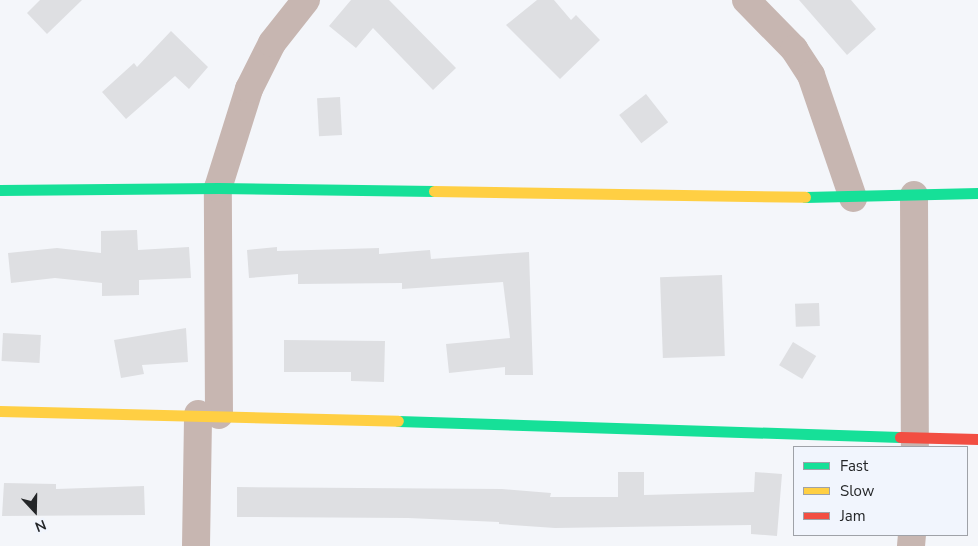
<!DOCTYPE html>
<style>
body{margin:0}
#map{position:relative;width:978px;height:546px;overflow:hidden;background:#f4f6fa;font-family:"Nunito Sans",sans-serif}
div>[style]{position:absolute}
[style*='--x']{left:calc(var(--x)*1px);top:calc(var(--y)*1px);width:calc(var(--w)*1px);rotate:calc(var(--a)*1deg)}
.building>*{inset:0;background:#dedfe2;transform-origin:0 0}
.street>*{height:28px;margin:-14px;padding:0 14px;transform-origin:14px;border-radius:14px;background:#c7b6b1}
.fast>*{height:11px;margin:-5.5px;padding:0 5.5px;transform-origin:5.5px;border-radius:5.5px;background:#16e098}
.slow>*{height:11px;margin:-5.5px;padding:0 5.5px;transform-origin:5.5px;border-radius:5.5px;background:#ffcf43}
.jam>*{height:11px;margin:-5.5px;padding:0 5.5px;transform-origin:5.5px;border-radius:5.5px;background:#f24e42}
span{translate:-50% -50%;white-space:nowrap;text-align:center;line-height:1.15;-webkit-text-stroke:5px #f1f5fd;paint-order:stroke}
.legend{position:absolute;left:793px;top:446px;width:175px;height:90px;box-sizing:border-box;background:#f1f5fd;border:1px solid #9fa2a8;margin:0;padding:6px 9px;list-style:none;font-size:15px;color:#242628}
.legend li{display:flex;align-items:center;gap:10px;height:25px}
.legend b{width:25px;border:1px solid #9fa2a8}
.north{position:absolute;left:10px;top:486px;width:50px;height:50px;-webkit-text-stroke:4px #f1f5fd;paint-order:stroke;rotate:159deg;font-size:14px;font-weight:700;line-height:20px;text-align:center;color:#242628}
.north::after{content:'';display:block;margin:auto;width:18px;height:22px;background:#242628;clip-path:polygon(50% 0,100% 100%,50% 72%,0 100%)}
</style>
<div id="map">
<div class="building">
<i style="clip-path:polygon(40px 0,82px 0,47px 34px,27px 13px)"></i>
<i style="clip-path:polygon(351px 0,389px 0,456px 68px,433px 90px,373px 28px,356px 48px,329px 26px)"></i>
<i style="clip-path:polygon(537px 0,554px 0,571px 20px,576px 15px,600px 40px,560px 79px,506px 25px)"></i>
<i style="clip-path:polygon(799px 0,851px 0,876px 29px,847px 55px)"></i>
<i style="clip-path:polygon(171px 31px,208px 67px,189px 89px,175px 76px,126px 119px,102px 92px,134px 63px,137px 67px)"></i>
<i style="left:646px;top:94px;width:36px;height:34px;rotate:52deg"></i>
<i style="left:340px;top:97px;width:38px;height:23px;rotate:87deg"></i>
<i style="clip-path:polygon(137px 230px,138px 250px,189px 247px,191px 278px,139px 280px,139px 295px,102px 296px,102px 283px,55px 278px,11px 283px,8px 253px,57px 248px,101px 253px,101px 231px)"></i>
<i style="clip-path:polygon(277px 247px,277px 251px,379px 248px,379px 254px,430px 250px,431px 259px,529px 252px,533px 375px,505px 375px,505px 367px,449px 373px,446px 344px,510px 338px,503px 282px,402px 289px,402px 283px,298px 284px,298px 274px,249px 278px,247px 250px)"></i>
<i style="left:722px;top:275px;width:81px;height:62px;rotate:88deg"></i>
<i style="left:819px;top:303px;width:23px;height:24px;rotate:88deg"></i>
<i style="clip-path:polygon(186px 328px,188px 362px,142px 365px,144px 374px,121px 378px,114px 340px)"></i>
<i style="left:3px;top:333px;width:38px;height:28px;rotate:3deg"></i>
<i style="clip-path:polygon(284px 340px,385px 341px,384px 382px,351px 381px,351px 372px,284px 372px)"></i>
<i style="left:793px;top:342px;width:27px;height:27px;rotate:31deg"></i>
<i style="clip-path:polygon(618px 472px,644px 472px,644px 495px,754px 492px,755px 472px,782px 474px,777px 536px,751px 534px,751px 525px,555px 528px,499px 524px,499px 522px,408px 518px,237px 517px,237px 487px,502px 489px,551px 493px,550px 497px,618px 497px)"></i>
<i style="clip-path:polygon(4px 483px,56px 484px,56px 489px,144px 486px,145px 515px,2px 516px)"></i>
</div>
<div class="street">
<i style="--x:746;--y:0;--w:69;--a:45.6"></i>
<i style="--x:794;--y:49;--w:31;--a:57"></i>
<i style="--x:811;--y:75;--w:130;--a:71.1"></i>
<i style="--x:914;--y:195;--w:252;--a:89.8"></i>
<i style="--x:219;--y:415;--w:227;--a:-90.3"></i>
<i style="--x:218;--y:188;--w:104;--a:-72.6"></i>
<i style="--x:249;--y:89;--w:51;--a:-63.4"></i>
<i style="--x:272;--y:43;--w:55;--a:-51.7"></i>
<i style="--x:196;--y:546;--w:132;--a:-89.1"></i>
<i style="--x:911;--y:546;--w:11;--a:-85"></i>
</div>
<div class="fast">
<i style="--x:0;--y:190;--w:218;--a:-0.5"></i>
<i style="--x:218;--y:188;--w:216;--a:0.8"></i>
<i style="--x:805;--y:197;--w:173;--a:-1.3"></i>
<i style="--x:398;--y:421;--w:502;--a:1.83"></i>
</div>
<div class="slow">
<i style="--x:434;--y:191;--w:371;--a:0.9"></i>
<i style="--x:0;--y:411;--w:398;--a:1.4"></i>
</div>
<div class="jam">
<i style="--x:900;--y:437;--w:78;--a:1.5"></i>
</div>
<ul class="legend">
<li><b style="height:6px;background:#16e098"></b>Fast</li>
<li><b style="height:6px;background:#ffcf43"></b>Slow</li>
<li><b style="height:6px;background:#f24e42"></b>Jam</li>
</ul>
<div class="north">N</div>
</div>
